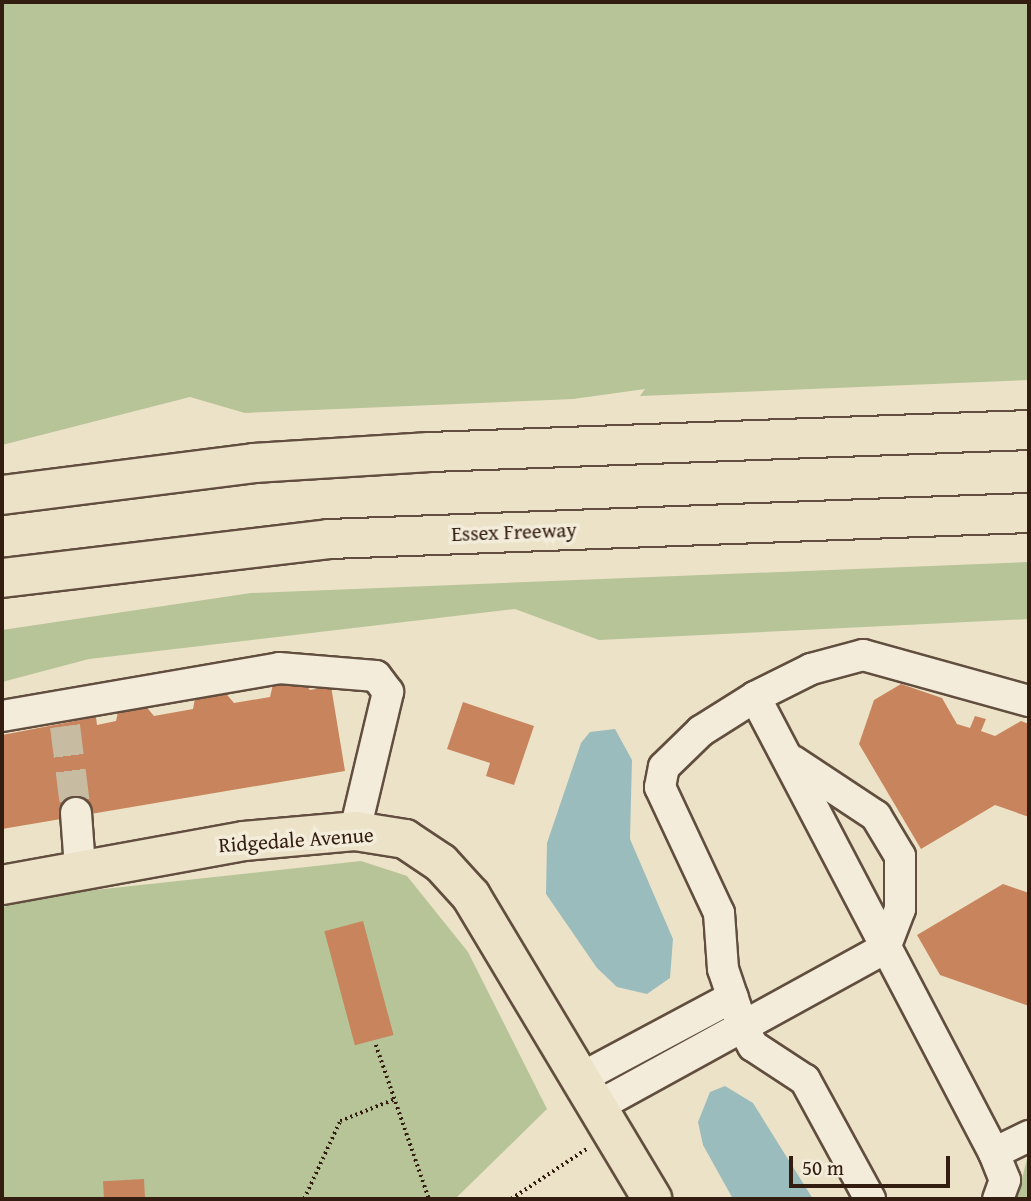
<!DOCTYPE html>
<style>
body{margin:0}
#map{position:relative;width:1031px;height:1201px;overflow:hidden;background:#ece2c7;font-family:"Gentium Book Plus",serif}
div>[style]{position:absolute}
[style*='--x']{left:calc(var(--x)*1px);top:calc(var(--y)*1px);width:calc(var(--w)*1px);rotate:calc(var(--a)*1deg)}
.green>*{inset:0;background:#b6c497}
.water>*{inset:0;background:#9bbcbd}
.building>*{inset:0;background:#c8855d;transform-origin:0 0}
.minor-tunnel>*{height:30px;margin-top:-15px;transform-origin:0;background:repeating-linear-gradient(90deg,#c7bba2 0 30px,transparent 0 45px)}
.path>*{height:3.5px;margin-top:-1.75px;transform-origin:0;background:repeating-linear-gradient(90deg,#331d10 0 2px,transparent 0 5.5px)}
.roads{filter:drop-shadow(2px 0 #614e3e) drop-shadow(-2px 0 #614e3e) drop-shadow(0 2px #614e3e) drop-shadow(0 -2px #614e3e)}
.minor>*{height:30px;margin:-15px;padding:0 15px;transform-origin:15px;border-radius:15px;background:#f3ecdb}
.major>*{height:38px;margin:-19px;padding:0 19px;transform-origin:19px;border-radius:19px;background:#ece2c7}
.highway>*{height:38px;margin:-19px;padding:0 19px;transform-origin:19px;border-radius:19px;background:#ece2c7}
span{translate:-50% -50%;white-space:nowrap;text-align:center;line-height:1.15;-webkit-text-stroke:7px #f3ecdb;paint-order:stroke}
.street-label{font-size:21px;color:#331d10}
.frame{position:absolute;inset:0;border:4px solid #331d10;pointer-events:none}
.scale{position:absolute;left:789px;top:1156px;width:161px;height:32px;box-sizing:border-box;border:4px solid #331d10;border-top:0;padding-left:9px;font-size:21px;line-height:24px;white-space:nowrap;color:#331d10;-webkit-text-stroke:5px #f3ecdb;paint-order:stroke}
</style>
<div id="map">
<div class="green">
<i style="clip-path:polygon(2px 2px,1029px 2px,1029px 380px,640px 396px,645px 389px,573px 399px,245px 413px,190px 397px,2px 445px)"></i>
<i style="clip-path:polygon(1029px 562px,1029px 619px,599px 640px,515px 609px,89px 659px,2px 682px,2px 630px,251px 593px)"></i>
<i style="clip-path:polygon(361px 861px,407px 876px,468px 952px,547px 1109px,455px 1199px,2px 1199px,2px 907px,58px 894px)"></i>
<i style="clip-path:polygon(1027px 1159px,1029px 1199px,1017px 1199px)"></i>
</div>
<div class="water">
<i style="clip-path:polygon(615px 729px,632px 760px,630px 839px,673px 939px,670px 978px,647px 994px,617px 987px,597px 968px,546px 894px,547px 843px,581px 743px,590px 732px)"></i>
<i style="clip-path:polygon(725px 1086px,753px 1103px,813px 1199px,733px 1199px,703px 1145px,698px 1122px,710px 1092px)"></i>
</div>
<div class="building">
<i style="clip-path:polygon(299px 677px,310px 690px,331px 686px,345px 771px,2px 829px,2px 735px,96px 717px,97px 725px,116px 721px,119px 707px,144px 704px,154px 716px,193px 709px,196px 693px,223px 690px,234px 703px,270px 697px,274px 680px)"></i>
<i style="clip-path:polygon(901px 684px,942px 698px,957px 724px,970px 728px,975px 716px,986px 719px,981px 731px,995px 736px,1021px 721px,1029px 724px,1029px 817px,995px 805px,921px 849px,859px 744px,874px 700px)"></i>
<i style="clip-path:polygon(463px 702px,534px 726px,514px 785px,486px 776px,490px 763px,447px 749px)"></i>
<i style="clip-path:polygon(1003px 884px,1029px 893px,1029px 1006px,940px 975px,917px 935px)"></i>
<i style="left:363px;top:921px;width:118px;height:40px;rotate:75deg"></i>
<i style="left:144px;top:1179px;width:20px;height:41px;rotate:87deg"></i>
</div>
<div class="minor-tunnel">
<i style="--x:65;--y:726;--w:88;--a:82.8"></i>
</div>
<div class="path">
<i style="--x:376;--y:1045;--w:163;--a:71"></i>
<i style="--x:304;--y:1199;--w:86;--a:-65.2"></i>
<i style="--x:340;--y:1121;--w:59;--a:-21.8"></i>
<i style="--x:511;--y:1199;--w:92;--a:-33.5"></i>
</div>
<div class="roads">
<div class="minor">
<i style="--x:755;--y:697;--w:515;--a:62.34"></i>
<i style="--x:994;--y:1153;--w:29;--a:68"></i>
<i style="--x:1005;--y:1180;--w:20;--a:110"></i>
<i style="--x:2;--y:716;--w:281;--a:-9.8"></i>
<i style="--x:279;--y:668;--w:97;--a:4.7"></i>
<i style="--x:376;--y:676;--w:20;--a:53"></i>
<i style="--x:388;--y:692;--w:143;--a:103.4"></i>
<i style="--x:76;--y:813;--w:55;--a:85.8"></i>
<i style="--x:581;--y:1078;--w:172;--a:-28.1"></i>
<i style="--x:598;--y:1106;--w:328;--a:-28.8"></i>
<i style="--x:885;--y:948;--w:42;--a:-69"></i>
<i style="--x:900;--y:909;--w:53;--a:-90"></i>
<i style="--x:900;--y:856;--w:47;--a:-121"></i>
<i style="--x:876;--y:816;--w:100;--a:-146.5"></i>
<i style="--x:994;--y:1153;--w:39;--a:-26"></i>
<i style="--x:870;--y:1199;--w:136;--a:-118.6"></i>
<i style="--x:805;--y:1080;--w:62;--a:-146.8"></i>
<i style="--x:753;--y:1046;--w:21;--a:-119"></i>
<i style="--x:743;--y:1028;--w:62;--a:-108.7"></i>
<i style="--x:723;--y:969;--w:56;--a:-94.1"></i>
<i style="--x:719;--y:913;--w:139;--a:-115.1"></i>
<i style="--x:660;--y:787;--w:20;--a:-79"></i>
<i style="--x:664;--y:767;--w:52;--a:-44.2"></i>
<i style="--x:701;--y:731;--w:64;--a:-32.2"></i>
<i style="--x:755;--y:697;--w:63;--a:-26.6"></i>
<i style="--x:811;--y:669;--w:54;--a:-15.1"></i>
<i style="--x:863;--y:655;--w:172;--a:15.5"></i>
</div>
<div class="major">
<i style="--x:2;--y:885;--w:246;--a:-10.3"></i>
<i style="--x:244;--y:841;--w:111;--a:-5.1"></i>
<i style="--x:355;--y:831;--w:51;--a:9.1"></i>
<i style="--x:405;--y:839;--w:43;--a:33.7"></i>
<i style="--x:441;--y:863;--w:45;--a:47.7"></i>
<i style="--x:471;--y:896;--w:353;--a:59.1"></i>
</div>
<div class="highway">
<i style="--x:2;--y:495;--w:254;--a:-7.2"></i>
<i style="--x:254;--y:463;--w:176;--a:-3.6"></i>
<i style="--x:430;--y:452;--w:599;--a:-2.1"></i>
<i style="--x:2;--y:578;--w:329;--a:-6.8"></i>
<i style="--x:329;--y:539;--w:700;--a:-2.13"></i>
</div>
</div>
<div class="street-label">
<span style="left:514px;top:532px;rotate:-2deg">Essex Freeway</span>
<span style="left:296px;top:840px;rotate:-4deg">Ridgedale Avenue</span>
</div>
<div class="frame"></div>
<div class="scale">50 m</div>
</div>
